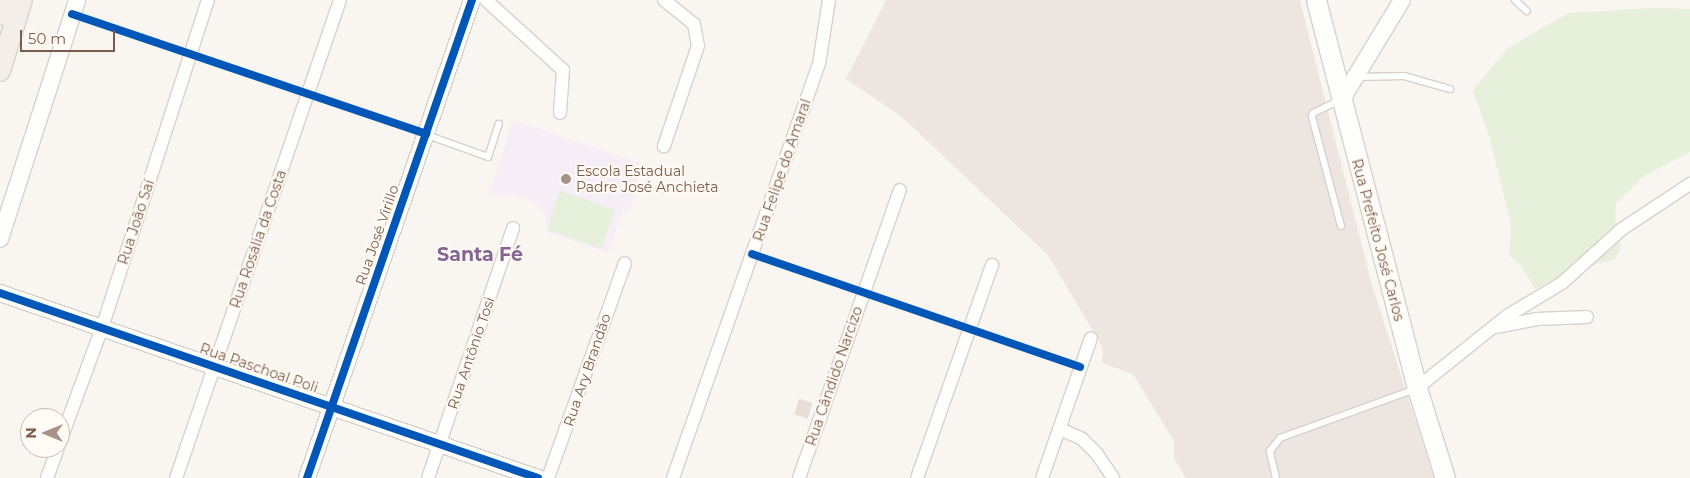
<!DOCTYPE html>
<meta charset="utf-8">
<style>
body{margin:0}
#map{position:relative;width:1690px;height:478px;overflow:hidden;background:#f9f5f0;font-family:Montserrat,sans-serif}
div>[style]{position:absolute}
[style*='--x']{left:calc(var(--x)*1px);top:calc(var(--y)*1px);width:calc(var(--w)*1px);rotate:calc(var(--a)*1deg)}
.industrial>*{inset:0;background:#ede5e0}
.education>*{inset:0;background:#f6eef6}
.green>*{inset:0;background:#e7f0db;transform-origin:0 0}
.building>*{inset:0;background:#e6ded7;transform-origin:0 0}
.path>*{height:2.5px;margin-top:-1.25px;transform-origin:0;background:repeating-linear-gradient(90deg,#dcd5d0 0 1px,transparent 0 5px)}
.roads{filter:drop-shadow(1px 0 #d7d1cb) drop-shadow(-1px 0 #d7d1cb) drop-shadow(0 1px #d7d1cb) drop-shadow(0 -1px #d7d1cb)}
.service>*{height:6px;margin:-3px;padding:0 3px;transform-origin:3px;border-radius:3px;background:#fefefd}
.minor>*{height:12px;margin:-6px;padding:0 6px;transform-origin:6px;border-radius:6px;background:#fefefd}
.tertiary>*{height:16px;margin:-8px;padding:0 8px;transform-origin:8px;border-radius:8px;background:#fefefd}
.secondary>*{height:19px;margin:-9.5px;padding:0 9.5px;transform-origin:9.5px;border-radius:9.5px;background:#fefefd}
.primary>*{height:20px;margin:-10px;padding:0 10px;transform-origin:10px;border-radius:10px;background:#f3eee8}
.cycleway>*{height:8px;margin:-4px;padding:0 4px;transform-origin:4px;border-radius:4px;background:#0057b8}
.dots>*{width:14px;height:14px;translate:-50% -50%;box-sizing:border-box;border:2px solid #fffaf3;border-radius:50%}
span{translate:-50% -50%;white-space:nowrap;text-align:center;line-height:1.15;-webkit-text-stroke:4px #fffaf3;paint-order:stroke}
.street-label{font-size:14px;color:#7a5c4d}
.poi-label{font-size:14px;color:#7a5c4d}
.left{translate:0 -50%;text-align:left}
.district-label{font-size:19px;color:#846695;font-weight:700}
.north{position:absolute;left:20px;top:408px;width:50px;height:50px;box-sizing:border-box;background:#fffaf3;border:1px solid #cabbb1;border-radius:50%;rotate:270deg;font-size:14px;font-weight:700;line-height:20px;text-align:center;color:#7a5c4d}
.north::after{content:'';display:block;margin:auto;width:18px;height:22px;background:#a69286;clip-path:polygon(50% 0,100% 100%,50% 72%,0 100%)}
.scale{position:absolute;left:20px;top:30px;width:95px;height:22px;box-sizing:border-box;border:2px solid #7a5c4d;border-top:0;padding-left:6px;font-size:15px;line-height:18px;white-space:nowrap;color:#7a5c4d;-webkit-text-stroke:4px #fffaf3;paint-order:stroke}
</style>
<div id="map">
<div class="industrial">
<i style="clip-path:polygon(886px 0,1300px 0,1371px 282px,1434px 478px,1186px 478px,1174px 458px,1174px 441px,1133px 374px,1102px 363px,1103px 348px,1048px 255px,901px 116px,846px 79px)"></i>
</div>
<div class="education">
<i style="clip-path:polygon(513px 120px,643px 164px,629px 212px,623px 209px,608px 253px,549px 233px,545px 214px,532px 201px,513px 194px,489px 195px)"></i>
</div>
<div class="green">
<i style="clip-path:polygon(1654px 8px,1690px 9px,1690px 152px,1645px 175px,1616px 203px,1615px 217px,1621px 247px,1614px 260px,1578px 268px,1535px 289px,1521px 265px,1509px 255px,1511px 224px,1490px 139px,1473px 90px,1508px 48px,1569px 13px)"></i>
<i style="left:560px;top:191px;width:58px;height:41px;rotate:19deg"></i>
</div>
<div class="building">
<i style="left:799px;top:399px;width:14px;height:16px;rotate:17deg"></i>
</div>
<div class="path">
<i style="--x:86;--y:19;--w:100;--a:18.1"></i>
<i style="--x:203;--y:57;--w:99;--a:18.8"></i>
<i style="--x:319;--y:96;--w:99;--a:20.1"></i>
</div>
<div class="roads">
<div class="service">
<i style="--x:1515;--y:0;--w:16;--a:43"></i>
<i style="--x:1357;--y:77;--w:47;--a:-1.2"></i>
<i style="--x:1404;--y:76;--w:48;--a:15.8"></i>
<i style="--x:1340;--y:100;--w:30;--a:154"></i>
<i style="--x:1313;--y:113;--w:4;--a:104"></i>
<i style="--x:1312;--y:117;--w:113;--a:75.1"></i>
<i style="--x:427;--y:135;--w:65;--a:19.8"></i>
<i style="--x:488;--y:157;--w:35;--a:-72"></i>
<i style="--x:1276;--y:478;--w:28;--a:-103"></i>
<i style="--x:1270;--y:451;--w:16;--a:-52"></i>
<i style="--x:1280;--y:438;--w:144;--a:-19.9"></i>
</div>
<div class="minor">
<i style="--x:486;--y:0;--w:104;--a:42.3"></i>
<i style="--x:563;--y:70;--w:43;--a:94"></i>
<i style="--x:664;--y:0;--w:38;--a:39"></i>
<i style="--x:694;--y:24;--w:22;--a:80"></i>
<i style="--x:698;--y:46;--w:106;--a:108.8"></i>
<i style="--x:1496;--y:327;--w:42;--a:-11"></i>
<i style="--x:1537;--y:319;--w:50;--a:-2.3"></i>
<i style="--x:1417;--y:388;--w:115;--a:-38.7"></i>
<i style="--x:1507;--y:316;--w:64;--a:-31"></i>
<i style="--x:1562;--y:283;--w:81;--a:-42"></i>
<i style="--x:1622;--y:229;--w:82;--a:-33.5"></i>
<i style="--x:1060;--y:429;--w:24;--a:24"></i>
<i style="--x:1082;--y:439;--w:21;--a:45"></i>
<i style="--x:1097;--y:454;--w:29;--a:56"></i>
<i style="--x:60;--y:442;--w:121;--a:-69.8"></i>
<i style="--x:102;--y:328;--w:345;--a:-72.1"></i>
<i style="--x:47;--y:478;--w:32;--a:-70"></i>
<i style="--x:176;--y:478;--w:505;--a:-71.06"></i>
<i style="--x:428;--y:478;--w:264;--a:-71.2"></i>
<i style="--x:548;--y:478;--w:228;--a:-70.3"></i>
<i style="--x:673;--y:478;--w:439;--a:-70.6"></i>
<i style="--x:819;--y:64;--w:65;--a:-81.1"></i>
<i style="--x:799;--y:478;--w:305;--a:-70.7"></i>
<i style="--x:917;--y:478;--w:226;--a:-70.6"></i>
<i style="--x:1042;--y:478;--w:148;--a:-70.7"></i>
</div>
<div class="tertiary">
<i style="--x:1342;--y:99;--w:116;--a:-58.8"></i>
<i style="--x:0;--y:239;--w:251;--a:-72.1"></i>
<i style="--x:0;--y:293;--w:569;--a:18.98"></i>
<i style="--x:307;--y:478;--w:506;--a:-70.96"></i>
</div>
<div class="secondary">
<i style="--x:1316;--y:0;--w:401;--a:75.4"></i>
<i style="--x:1417;--y:388;--w:94;--a:72.7"></i>
</div>
<div class="primary">
<i style="--x:0;--y:15;--w:16;--a:-72"></i>
<i style="--x:0;--y:71;--w:74;--a:-72.8"></i>
</div>
</div>
<div class="cycleway">
<i style="--x:72;--y:14;--w:374;--a:18.7"></i>
<i style="--x:752;--y:254;--w:347;--a:19"></i>
<i style="--x:0;--y:293;--w:569;--a:18.98"></i>
<i style="--x:307;--y:478;--w:506;--a:-70.96"></i>
</div>
<div class="dots">
<i style="left:566px;top:179px;background:#a69286"></i>
</div>
<div class="street-label">
<span style="left:782px;top:170px;rotate:-71deg">Rua Felipe do Amaral</span>
<span style="left:136px;top:222px;rotate:-72deg">Rua João Saí</span>
<span style="left:377px;top:235px;rotate:-71deg">Rua José Virillo</span>
<span style="left:258px;top:239px;rotate:-71deg">Rua Rosália da Costa</span>
<span style="left:1378px;top:240px;rotate:75deg">Rua Prefeito José Carlos</span>
<span style="left:471px;top:353px;rotate:-71deg">Rua Antônio Tosi</span>
<span style="left:259px;top:368px;rotate:19deg">Rua Paschoal Poli</span>
<span style="left:587px;top:370px;rotate:-71deg">Rua Ary Brandão</span>
<span style="left:834px;top:376px;rotate:-71deg">Rua Cândido Narcizo</span>
</div>
<div class="poi-label">
<span class="left" style="left:576px;top:179px">Escola Estadual<br>Padre José Anchieta</span>
</div>
<div class="district-label">
<span style="left:480px;top:255px">Santa Fé</span>
</div>
<div class="north">N</div>
<div class="scale">50 m</div>
</div>
